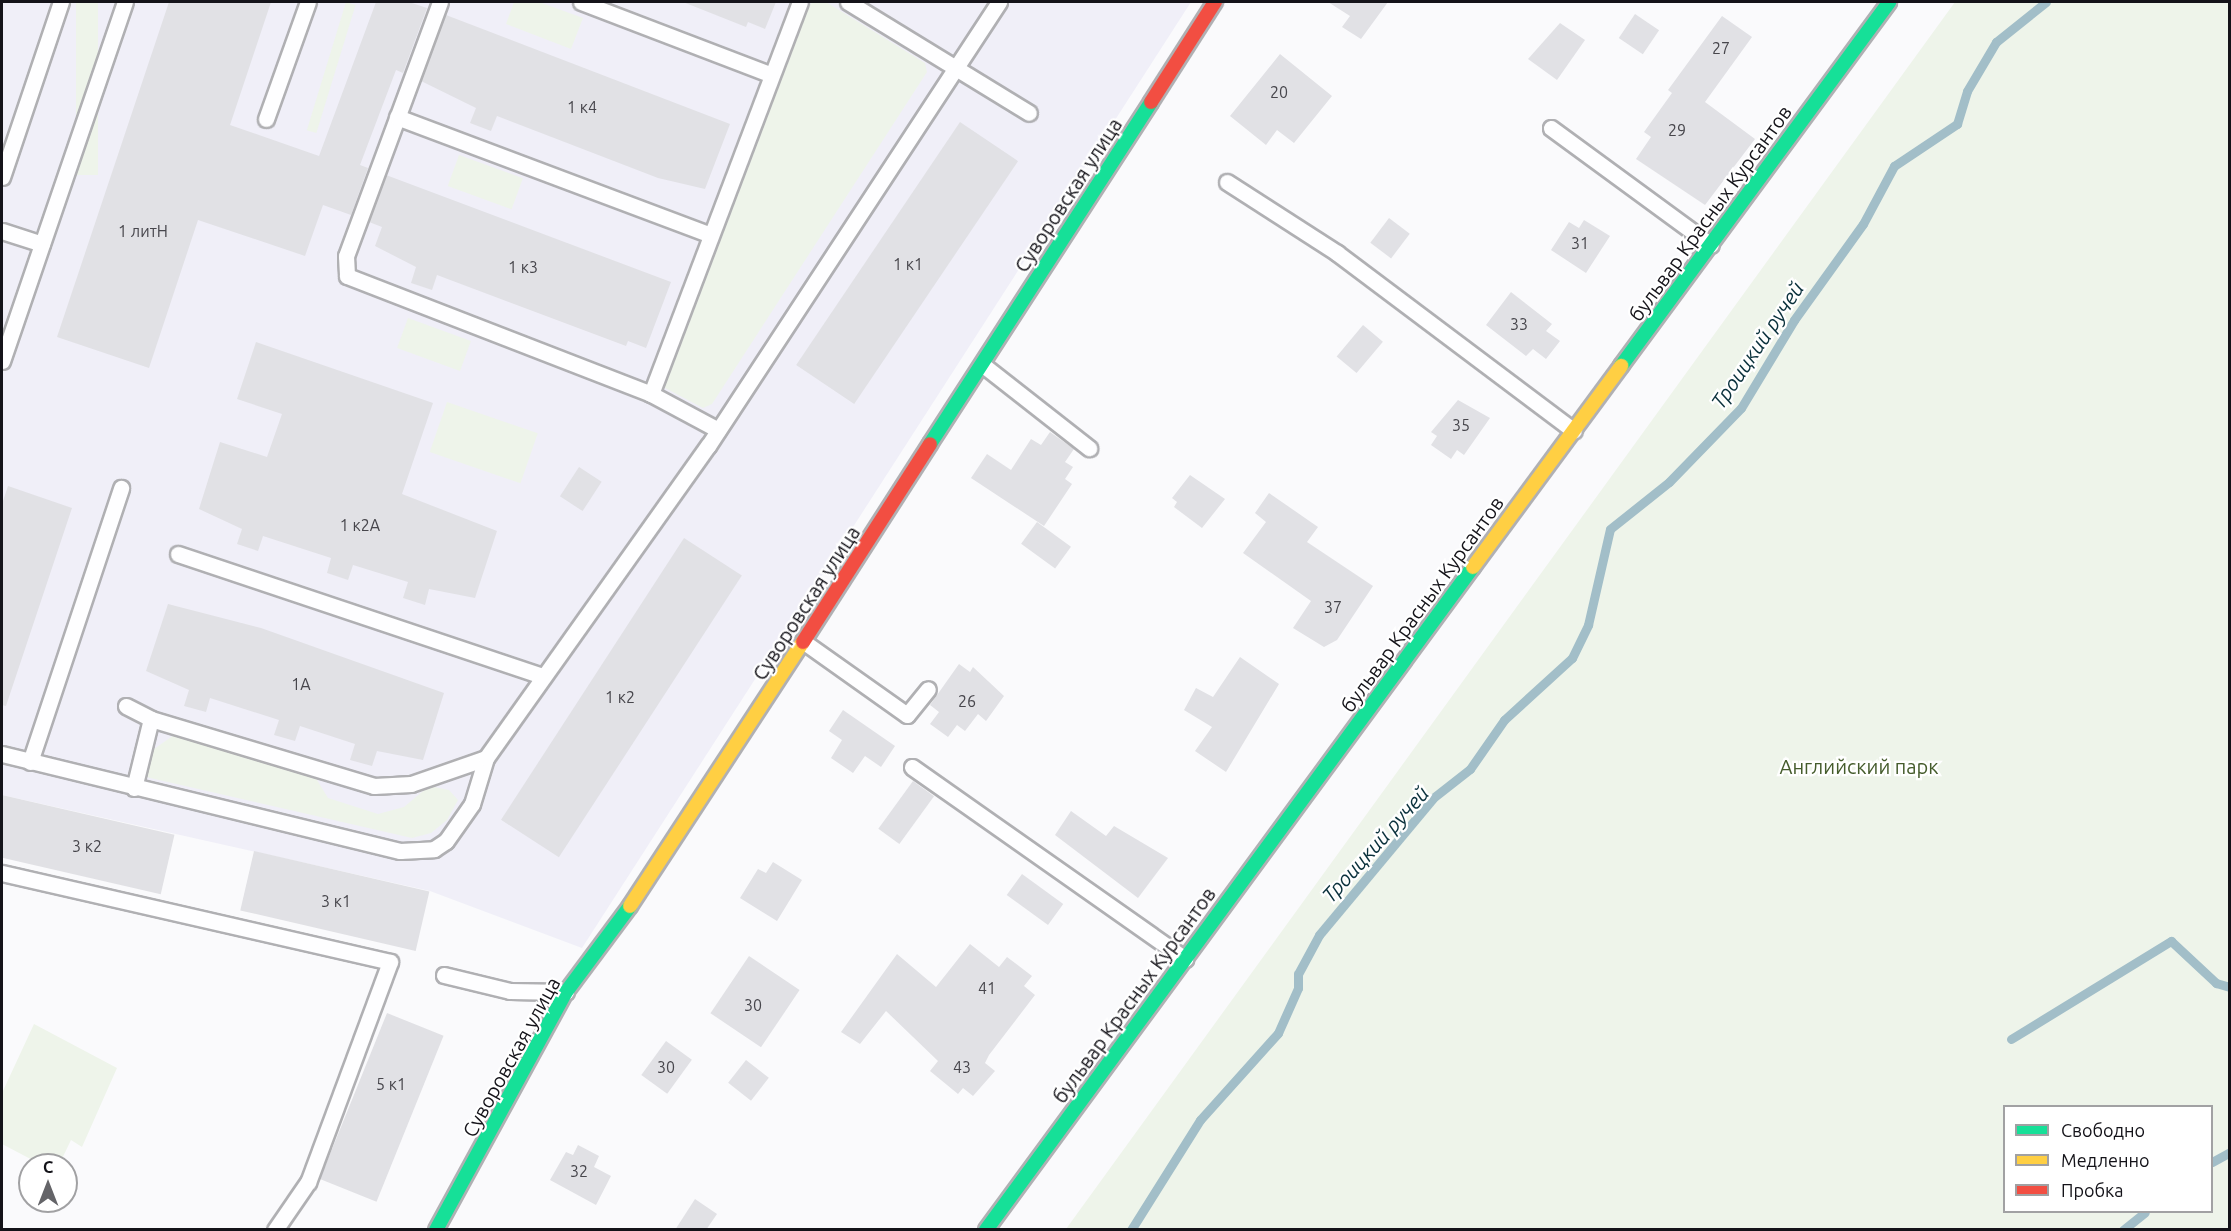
<!DOCTYPE html>
<meta charset="utf-8">
<style>
body{margin:0}
#map{position:relative;width:2231px;height:1231px;overflow:hidden;background:#fafafc;font-family:Ubuntu,sans-serif}
div>[style]{position:absolute}
[style*='--x']{left:calc(var(--x)*1px);top:calc(var(--y)*1px);width:calc(var(--w)*1px);rotate:calc(var(--a)*1deg)}
.built>*{inset:0;background:#f0eff8}
.green>*{inset:0;background:#eef4ea;transform-origin:0 0}
.stream>*{height:9px;margin:-4.5px;padding:0 4.5px;transform-origin:4.5px;border-radius:4.5px;background:#a2bec8}
.building>*{inset:0;background:#e1e1e5;transform-origin:0 0}
.roads{filter:drop-shadow(2px 0 #b0b0b3) drop-shadow(-2px 0 #b0b0b3) drop-shadow(0 2px #b0b0b3) drop-shadow(0 -2px #b0b0b3)}
.lane>*{height:15px;margin:-7.5px;padding:0 7.5px;transform-origin:7.5px;border-radius:7.5px;background:#fefeff}
.fast>*{height:14px;margin:-7px;padding:0 7px;transform-origin:7px;border-radius:7px;background:#16e098}
.slow>*{height:14px;margin:-7px;padding:0 7px;transform-origin:7px;border-radius:7px;background:#ffcf43}
.jam>*{height:14px;margin:-7px;padding:0 7px;transform-origin:7px;border-radius:7px;background:#f24e42}
span{translate:-50% -50%;white-space:nowrap;text-align:center;line-height:1.15;-webkit-text-stroke:4.5px #fff;paint-order:stroke}
.number-label{font-size:16px;color:#47464c}
.number-label span{-webkit-text-stroke-width:0}
.street-label{font-size:20px;color:#141319}
.park-label{font-size:20px;color:#455c2c}
.water-label{font-size:21px;color:#0a313c;font-style:italic}
.frame{position:absolute;inset:0;border:3px solid #141319;pointer-events:none}
.legend{position:absolute;left:2003px;top:1105px;width:210px;height:108px;box-sizing:border-box;background:#fff;border:2px solid #a1a1a3;margin:0;padding:8px 10px;list-style:none;font-size:18px;color:#141319}
.legend li{display:flex;align-items:center;gap:12px;height:30px}
.legend b{width:30px;border:2px solid #a1a1a3}
.north{position:absolute;left:18px;top:1153px;width:60px;height:60px;box-sizing:border-box;background:#fff;border:2px solid #a1a1a3;border-radius:50%;rotate:0deg;font-size:16px;font-weight:700;line-height:24px;text-align:center;color:#141319}
.north::after{content:'';display:block;margin:auto;width:21px;height:27px;background:#646468;clip-path:polygon(50% 0,100% 100%,50% 72%,0 100%)}
</style>
<div id="map">
<div class="built">
<i style="clip-path:polygon(2px 2px,1191px 2px,582px 948px,430px 891px,2px 795px)"></i>
</div>
<div class="green">
<i style="left:76px;top:2px;width:22px;height:173px"></i>
<i style="left:346px;top:2px;width:10px;height:134px;rotate:17deg"></i>
<i style="clip-path:polygon(514px 2px,539px 2px,583px 18px,571px 49px,506px 24px)"></i>
<i style="clip-path:polygon(813px 2px,826px 2px,925px 63px,927px 72px,712px 404px,703px 408px,665px 388px,664px 378px,806px 8px)"></i>
<i style="clip-path:polygon(evenodd,1955px 2px,2229px 2px,2229px 1229px,1066px 1229px,1955px 2px,2212px 1106px,2212px 1212px,2004px 1212px,2004px 1106px,2212px 1106px)"></i>
<i style="left:459px;top:155px;width:68px;height:33px;rotate:20deg"></i>
<i style="left:408px;top:318px;width:67px;height:32px;rotate:20deg"></i>
<i style="left:447px;top:402px;width:96px;height:53px;rotate:19deg"></i>
<i style="clip-path:polygon(174px 735px,314px 775px,328px 798px,378px 814px,404px 807px,429px 786px,449px 790px,458px 800px,447px 820px,431px 833px,412px 838px,146px 777px,154px 749px)"></i>
<i style="clip-path:polygon(34px 1024px,117px 1068px,82px 1147px,71px 1140px,59px 1165px,42px 1165px,2px 1144px,2px 1093px)"></i>
</div>
<div class="stream">
<i style="--x:2011;--y:1039;--w:188;--a:-31.5"></i>
<i style="--x:2171;--y:941;--w:62;--a:43"></i>
<i style="--x:2216;--y:983;--w:15;--a:16"></i>
<i style="--x:2212;--y:1162;--w:21;--a:-29"></i>
<i style="--x:1131;--y:1230;--w:130;--a:-57.9"></i>
<i style="--x:1200;--y:1120;--w:117;--a:-48.1"></i>
<i style="--x:1278;--y:1033;--w:49;--a:-66"></i>
<i style="--x:1298;--y:988;--w:14;--a:-90"></i>
<i style="--x:1298;--y:974;--w:44;--a:-61.7"></i>
<i style="--x:1319;--y:935;--w:178;--a:-50.2"></i>
<i style="--x:1433;--y:798;--w:47;--a:-38.1"></i>
<i style="--x:1470;--y:769;--w:60;--a:-55.2"></i>
<i style="--x:1504;--y:720;--w:92;--a:-42.4"></i>
<i style="--x:1572;--y:658;--w:37;--a:-64"></i>
<i style="--x:1588;--y:625;--w:98;--a:-77.1"></i>
<i style="--x:1610;--y:529;--w:75;--a:-38.5"></i>
<i style="--x:1669;--y:482;--w:103;--a:-45.8"></i>
<i style="--x:1741;--y:408;--w:103;--a:-58.9"></i>
<i style="--x:1794;--y:320;--w:118;--a:-54.3"></i>
<i style="--x:1863;--y:224;--w:66;--a:-61.9"></i>
<i style="--x:1894;--y:166;--w:76;--a:-33.7"></i>
<i style="--x:1957;--y:124;--w:34;--a:-73"></i>
<i style="--x:1967;--y:91;--w:57;--a:-59.4"></i>
<i style="--x:1996;--y:42;--w:64;--a:-38.7"></i>
<i style="--x:2123;--y:1230;--w:28;--a:-39"></i>
</div>
<div class="building">
<i style="clip-path:polygon(169px 2px,271px 2px,230px 125px,319px 156px,376px 2px,409px 2px,427px 8px,403px 73px,396px 70px,360px 165px,368px 168px,351px 215px,323px 205px,305px 256px,198px 220px,149px 368px,57px 337px)"></i>
<i style="clip-path:polygon(683px 2px,776px 2px,765px 29px,748px 22px,746px 27px)"></i>
<i style="clip-path:polygon(1328px 2px,1388px 2px,1361px 39px,1342px 27px,1350px 16px)"></i>
<i style="left:1635px;top:14px;width:29px;height:29px;rotate:34deg"></i>
<i style="clip-path:polygon(446px 15px,730px 124px,705px 189px,658px 178px,497px 116px,491px 131px,470px 123px,476px 108px,421px 81px)"></i>
<i style="clip-path:polygon(1722px 16px,1752px 37px,1705px 102px,1755px 139px,1705px 205px,1636px 159px,1651px 137px,1644px 132px,1672px 93px,1668px 90px)"></i>
<i style="clip-path:polygon(1560px 23px,1585px 40px,1557px 80px,1528px 59px)"></i>
<i style="clip-path:polygon(1280px 54px,1332px 96px,1294px 143px,1277px 130px,1266px 145px,1230px 116px)"></i>
<i style="left:960px;top:122px;width:70px;height:293px;rotate:34deg"></i>
<i style="clip-path:polygon(386px 175px,671px 282px,646px 348px,628px 341px,626px 346px,437px 275px,432px 290px,411px 283px,416px 267px,375px 246px,382px 227px,369px 222px)"></i>
<i style="left:1389px;top:218px;width:26px;height:31px;rotate:37deg"></i>
<i style="clip-path:polygon(1584px 220px,1610px 236px,1586px 273px,1551px 250px,1569px 222px,1579px 228px)"></i>
<i style="clip-path:polygon(1511px 292px,1552px 324px,1546px 331px,1560px 341px,1546px 359px,1533px 349px,1526px 356px,1486px 325px)"></i>
<i style="left:1363px;top:325px;width:26px;height:41px;rotate:40deg"></i>
<i style="clip-path:polygon(256px 342px,433px 403px,402px 494px,497px 531px,475px 598px,429px 589px,425px 605px,403px 598px,408px 582px,353px 565px,348px 580px,327px 573px,331px 558px,263px 536px,258px 551px,237px 544px,242px 529px,199px 509px,220px 442px,267px 457px,282px 414px,237px 399px)"></i>
<i style="clip-path:polygon(1458px 400px,1490px 418px,1464px 455px,1457px 450px,1451px 459px,1431px 445px,1437px 436px,1431px 432px)"></i>
<i style="clip-path:polygon(1050px 432px,1074px 449px,1065px 462px,1073px 467px,1065px 479px,1072px 484px,1044px 526px,971px 478px,987px 454px,1011px 470px,1031px 439px,1041px 445px)"></i>
<i style="left:579px;top:467px;width:27px;height:35px;rotate:33deg"></i>
<i style="clip-path:polygon(1190px 475px,1225px 499px,1202px 528px,1174px 507px,1177px 502px,1172px 498px)"></i>
<i style="clip-path:polygon(8px 486px,72px 508px,6px 706px,2px 705px,2px 504px)"></i>
<i style="clip-path:polygon(1269px 493px,1318px 527px,1307px 542px,1373px 586px,1337px 640px,1324px 647px,1293px 628px,1311px 601px,1243px 553px,1266px 522px,1255px 513px)"></i>
<i style="left:1037px;top:522px;width:42px;height:27px;rotate:36deg"></i>
<i style="left:684px;top:538px;width:69px;height:336px;rotate:33deg"></i>
<i style="clip-path:polygon(168px 604px,261px 628px,444px 693px,423px 760px,377px 751px,372px 766px,350px 760px,355px 744px,300px 726px,295px 741px,274px 735px,279px 720px,210px 698px,206px 712px,184px 706px,189px 690px,146px 671px)"></i>
<i style="clip-path:polygon(1240px 657px,1279px 684px,1226px 772px,1195px 751px,1212px 727px,1184px 710px,1196px 688px,1213px 697px)"></i>
<i style="clip-path:polygon(959px 664px,970px 672px,973px 667px,1004px 696px,986px 721px,978px 714px,965px 731px,957px 725px,948px 737px,930px 724px,939px 712px,930px 705px)"></i>
<i style="clip-path:polygon(843px 710px,895px 746px,881px 767px,865px 756px,853px 773px,831px 758px,842px 740px,829px 731px)"></i>
<i style="left:913px;top:781px;width:26px;height:59px;rotate:36deg"></i>
<i style="left:2px;top:795px;width:177px;height:61px;rotate:13deg"></i>
<i style="clip-path:polygon(1071px 811px,1106px 836px,1114px 826px,1168px 858px,1138px 898px,1055px 835px)"></i>
<i style="left:254px;top:851px;width:180px;height:61px;rotate:13deg"></i>
<i style="clip-path:polygon(773px 862px,802px 880px,777px 921px,740px 898px,758px 869px,766px 873px)"></i>
<i style="left:1022px;top:874px;width:51px;height:26px;rotate:36deg"></i>
<i style="clip-path:polygon(970px 944px,999px 967px,1007px 957px,1032px 976px,1024px 986px,1035px 995px,989px 1055px,985px 1063px,995px 1071px,973px 1096px,963px 1088px,958px 1094px,930px 1071px,938px 1061px,886px 1011px,860px 1044px,841px 1032px,897px 954px,936px 987px)"></i>
<i style="left:749px;top:956px;width:61px;height:69px;rotate:34deg"></i>
<i style="left:387px;top:1013px;width:61px;height:179px;rotate:22deg"></i>
<i style="left:666px;top:1041px;width:32px;height:42px;rotate:36deg"></i>
<i style="left:746px;top:1060px;width:29px;height:29px;rotate:38deg"></i>
<i style="clip-path:polygon(578px 1145px,599px 1156px,594px 1167px,611px 1176px,596px 1205px,550px 1180px,566px 1152px,573px 1155px)"></i>
<i style="clip-path:polygon(695px 1199px,717px 1214px,706px 1230px,675px 1230px)"></i>
</div>
<div class="roads">
<div class="lane">
<i style="--x:440;--y:2;--w:271;--a:110.3"></i>
<i style="--x:346;--y:256;--w:20;--a:87"></i>
<i style="--x:347;--y:276;--w:326;--a:21.2"></i>
<i style="--x:651;--y:394;--w:76;--a:28.2"></i>
<i style="--x:581;--y:2;--w:204;--a:20.9"></i>
<i style="--x:848;--y:2;--w:212;--a:31.5"></i>
<i style="--x:397;--y:117;--w:335;--a:20.6"></i>
<i style="--x:266;--y:119;--w:124;--a:-70.3"></i>
<i style="--x:1551;--y:128;--w:198;--a:36.2"></i>
<i style="--x:2;--y:177;--w:185;--a:-71.4"></i>
<i style="--x:1227;--y:182;--w:131;--a:32.8"></i>
<i style="--x:1337;--y:253;--w:296;--a:36.9"></i>
<i style="--x:2;--y:231;--w:42;--a:18"></i>
<i style="--x:2;--y:361;--w:379;--a:-71.1"></i>
<i style="--x:983;--y:365;--w:135;--a:38.1"></i>
<i style="--x:651;--y:394;--w:419;--a:-69.2"></i>
<i style="--x:178;--y:554;--w:385;--a:18.5"></i>
<i style="--x:804;--y:642;--w:126;--a:35.3"></i>
<i style="--x:907;--y:715;--w:33;--a:-51"></i>
<i style="--x:126;--y:706;--w:28;--a:27"></i>
<i style="--x:151;--y:719;--w:233;--a:16.7"></i>
<i style="--x:374;--y:786;--w:37;--a:-3"></i>
<i style="--x:411;--y:784;--w:79;--a:-19.1"></i>
<i style="--x:2;--y:754;--w:410;--a:13.7"></i>
<i style="--x:400;--y:851;--w:34;--a:-3"></i>
<i style="--x:434;--y:849;--w:14;--a:-34"></i>
<i style="--x:446;--y:841;--w:45;--a:-54.9"></i>
<i style="--x:472;--y:804;--w:48;--a:-73.1"></i>
<i style="--x:486;--y:758;--w:383;--a:-54.6"></i>
<i style="--x:708;--y:446;--w:531;--a:-56.76"></i>
<i style="--x:30;--y:762;--w:289;--a:-71.6"></i>
<i style="--x:912;--y:767;--w:334;--a:35.1"></i>
<i style="--x:134;--y:788;--w:71;--a:-76.2"></i>
<i style="--x:2;--y:873;--w:398;--a:12.9"></i>
<i style="--x:390;--y:962;--w:235;--a:110.4"></i>
<i style="--x:308;--y:1182;--w:58;--a:124.5"></i>
<i style="--x:444;--y:975;--w:68;--a:13.6"></i>
<i style="--x:510;--y:991;--w:56;--a:1"></i>
</div>
<div class="fast">
<i style="--x:1621;--y:366;--w:452;--a:-53.6"></i>
<i style="--x:930;--y:444;--w:407;--a:-57.1"></i>
<i style="--x:436;--y:1230;--w:271;--a:-61.4"></i>
<i style="--x:566;--y:992;--w:107;--a:-53.3"></i>
<i style="--x:986;--y:1230;--w:823;--a:-53.7"></i>
</div>
<div class="slow">
<i style="--x:1473;--y:567;--w:250;--a:-53.6"></i>
<i style="--x:630;--y:906;--w:316;--a:-56.8"></i>
</div>
<div class="jam">
<i style="--x:1151;--y:102;--w:119;--a:-57.4"></i>
<i style="--x:803;--y:642;--w:235;--a:-57.3"></i>
</div>
</div>
<div class="number-label">
<span style="left:1721px;top:48px">27</span>
<span style="left:1279px;top:92px">20</span>
<span style="left:582px;top:107px">1 к4</span>
<span style="left:1677px;top:130px">29</span>
<span style="left:143px;top:231px">1 литН</span>
<span style="left:1580px;top:243px">31</span>
<span style="left:908px;top:264px">1 к1</span>
<span style="left:523px;top:267px">1 к3</span>
<span style="left:1519px;top:324px">33</span>
<span style="left:1461px;top:425px">35</span>
<span style="left:360px;top:525px">1 к2А</span>
<span style="left:1333px;top:607px">37</span>
<span style="left:301px;top:684px">1А</span>
<span style="left:620px;top:697px">1 к2</span>
<span style="left:967px;top:701px">26</span>
<span style="left:87px;top:846px">3 к2</span>
<span style="left:336px;top:901px">3 к1</span>
<span style="left:987px;top:988px">41</span>
<span style="left:753px;top:1005px">30</span>
<span style="left:666px;top:1067px">30</span>
<span style="left:962px;top:1067px">43</span>
<span style="left:391px;top:1084px">5 к1</span>
<span style="left:579px;top:1171px">32</span>
</div>
<div class="street-label">
<span style="left:1068px;top:195px;rotate:-57deg">Суворовская улица</span>
<span style="left:1710px;top:213px;rotate:-54deg">бульвар Красных Курсантов</span>
<span style="left:806px;top:603px;rotate:-57deg">Суворовская улица</span>
<span style="left:1422px;top:604px;rotate:-54deg">бульвар Красных Курсантов</span>
<span style="left:1134px;top:995px;rotate:-54deg">бульвар Красных Курсантов</span>
<span style="left:511px;top:1057px;rotate:-61deg">Суворовская улица</span>
</div>
<div class="park-label">
<span style="left:1859px;top:766px">Английский парк</span>
</div>
<div class="water-label">
<span style="left:1757px;top:345px;rotate:-56deg">Троицкий ручей</span>
<span style="left:1375px;top:844px;rotate:-48deg">Троицкий ручей</span>
</div>
<div class="frame"></div>
<ul class="legend">
<li><b style="height:8px;background:#16e098"></b>Свободно</li>
<li><b style="height:8px;background:#ffcf43"></b>Медленно</li>
<li><b style="height:8px;background:#f24e42"></b>Пробка</li>
</ul>
<div class="north">С</div>
</div>
